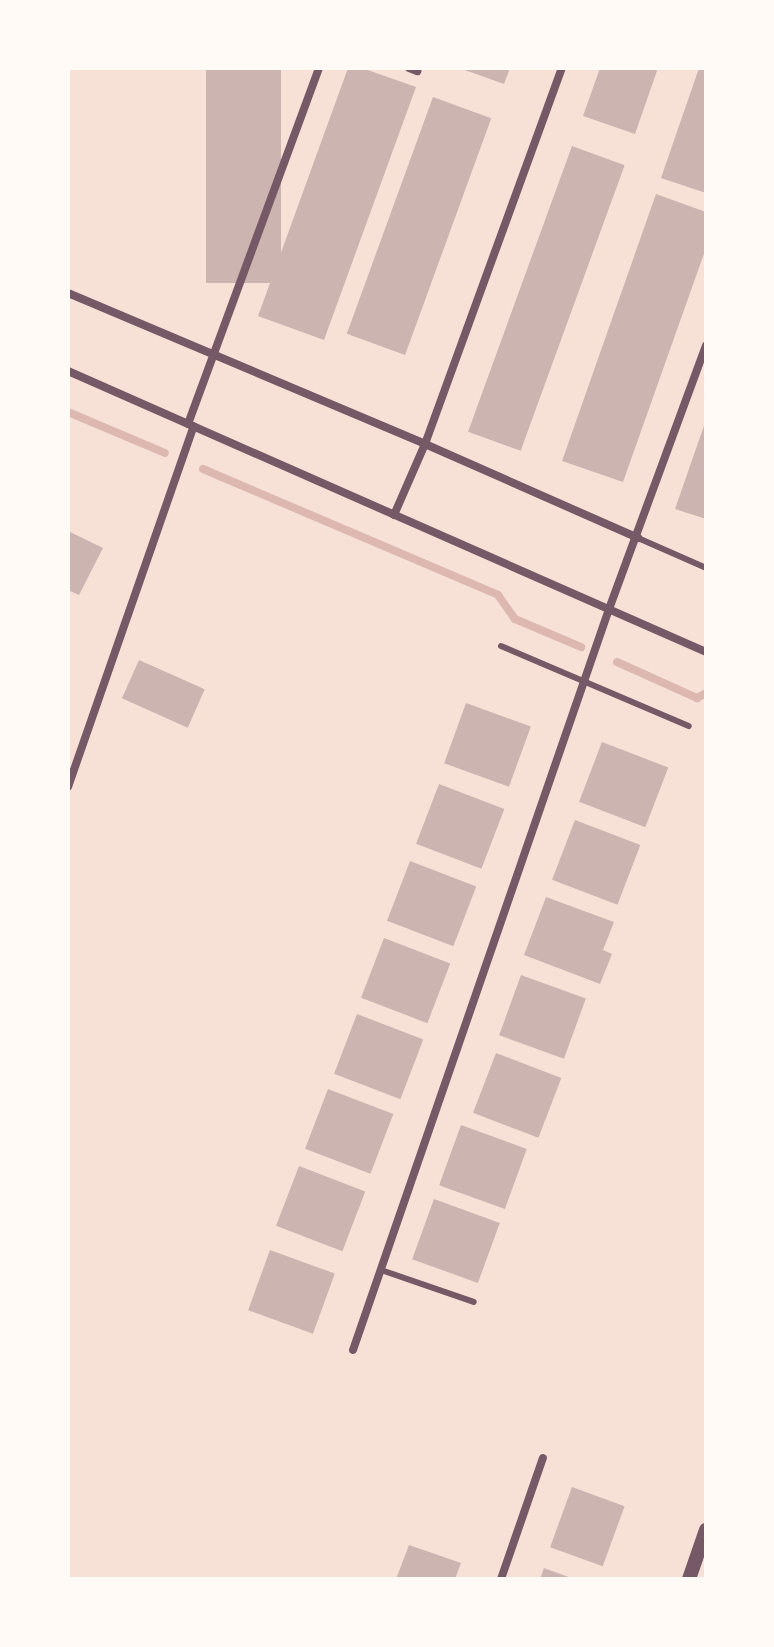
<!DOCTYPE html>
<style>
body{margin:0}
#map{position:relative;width:774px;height:1647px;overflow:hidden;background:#f7e1d7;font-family:Karla,sans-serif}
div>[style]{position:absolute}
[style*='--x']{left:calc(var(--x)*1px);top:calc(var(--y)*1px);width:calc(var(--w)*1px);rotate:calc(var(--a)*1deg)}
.stream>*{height:8px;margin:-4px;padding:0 4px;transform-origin:4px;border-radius:4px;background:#dcb8b0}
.building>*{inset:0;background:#ccb4b1;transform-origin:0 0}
.service>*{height:6px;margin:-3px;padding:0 3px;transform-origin:3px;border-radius:3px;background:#755966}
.minor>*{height:8px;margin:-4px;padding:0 4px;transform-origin:4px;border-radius:4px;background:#755966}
.tertiary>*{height:14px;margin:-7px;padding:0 7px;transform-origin:7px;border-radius:7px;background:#755966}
span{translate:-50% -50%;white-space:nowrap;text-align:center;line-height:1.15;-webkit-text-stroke:8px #fffaf5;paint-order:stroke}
.frame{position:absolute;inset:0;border:70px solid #fffaf5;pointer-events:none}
</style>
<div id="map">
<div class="stream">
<i style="--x:68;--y:412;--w:105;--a:22.9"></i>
<i style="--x:203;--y:469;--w:321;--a:23.1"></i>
<i style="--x:498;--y:595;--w:29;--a:55"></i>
<i style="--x:515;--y:619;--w:72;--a:23"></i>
<i style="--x:617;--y:662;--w:88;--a:24.2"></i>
<i style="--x:697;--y:698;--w:10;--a:-29"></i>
</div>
<div class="building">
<i style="left:206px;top:68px;width:75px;height:215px"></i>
<i style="clip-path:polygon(348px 68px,362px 68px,416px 87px,324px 340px,258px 316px)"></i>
<i style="clip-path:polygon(459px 68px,510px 68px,504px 84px)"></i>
<i style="clip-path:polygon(600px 68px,658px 68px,635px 134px,583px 116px)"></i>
<i style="clip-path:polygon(699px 68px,706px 68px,706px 193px,661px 178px)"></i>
<i style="left:433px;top:97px;width:62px;height:252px;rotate:20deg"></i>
<i style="left:572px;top:146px;width:56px;height:304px;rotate:20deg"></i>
<i style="clip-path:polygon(656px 194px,706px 212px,706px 248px,623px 482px,562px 461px)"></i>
<i style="clip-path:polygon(706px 420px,706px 519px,675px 509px)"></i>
<i style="clip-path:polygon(68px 531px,103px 548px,79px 595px,68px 590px)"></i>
<i style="left:139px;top:660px;width:72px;height:42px;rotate:24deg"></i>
<i style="left:466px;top:703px;width:69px;height:64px;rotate:20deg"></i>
<i style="left:602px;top:742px;width:71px;height:64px;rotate:21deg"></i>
<i style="left:439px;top:784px;width:70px;height:64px;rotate:21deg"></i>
<i style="left:575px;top:820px;width:70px;height:64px;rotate:21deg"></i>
<i style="left:410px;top:861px;width:71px;height:64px;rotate:21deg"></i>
<i style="clip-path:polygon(546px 897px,614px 922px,603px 950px,612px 954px,600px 984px,524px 955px)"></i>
<i style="left:384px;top:938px;width:71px;height:64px;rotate:21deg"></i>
<i style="left:521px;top:975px;width:69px;height:64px;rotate:20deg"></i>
<i style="left:357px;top:1014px;width:71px;height:64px;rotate:21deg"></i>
<i style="left:496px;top:1053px;width:70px;height:64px;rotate:21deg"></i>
<i style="left:328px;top:1089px;width:70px;height:64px;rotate:21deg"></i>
<i style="left:461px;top:1125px;width:70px;height:64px;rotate:20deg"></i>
<i style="left:299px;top:1166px;width:71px;height:64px;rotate:21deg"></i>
<i style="left:434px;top:1199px;width:70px;height:64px;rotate:20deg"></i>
<i style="left:270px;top:1250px;width:69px;height:64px;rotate:20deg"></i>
<i style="left:572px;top:1487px;width:56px;height:64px;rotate:20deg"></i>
<i style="clip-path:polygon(409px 1545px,461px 1563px,455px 1579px,396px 1579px)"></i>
<i style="clip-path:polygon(544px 1568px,574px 1579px,540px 1579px)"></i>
</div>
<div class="service">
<i style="--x:638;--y:538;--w:74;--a:23.8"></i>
<i style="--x:501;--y:646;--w:204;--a:23.1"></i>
<i style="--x:381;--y:1270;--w:98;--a:19"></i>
</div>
<div class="minor">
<i style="--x:409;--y:68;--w:9;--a:21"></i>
<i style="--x:68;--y:293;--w:388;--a:22.9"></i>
<i style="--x:425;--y:444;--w:233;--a:23.8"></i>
<i style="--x:68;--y:371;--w:697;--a:23.77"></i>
<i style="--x:188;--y:424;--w:379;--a:-69.8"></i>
<i style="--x:394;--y:515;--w:77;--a:-66.4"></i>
<i style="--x:425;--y:444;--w:400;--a:-70"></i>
<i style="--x:68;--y:787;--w:382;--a:-70.8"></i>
<i style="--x:353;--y:1350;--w:784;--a:-70.94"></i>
<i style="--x:609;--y:609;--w:281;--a:-69.8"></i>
<i style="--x:501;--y:1579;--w:128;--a:-70.9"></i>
</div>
<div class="tertiary">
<i style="--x:689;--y:1579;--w:52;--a:-70.9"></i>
</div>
<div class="frame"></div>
</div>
